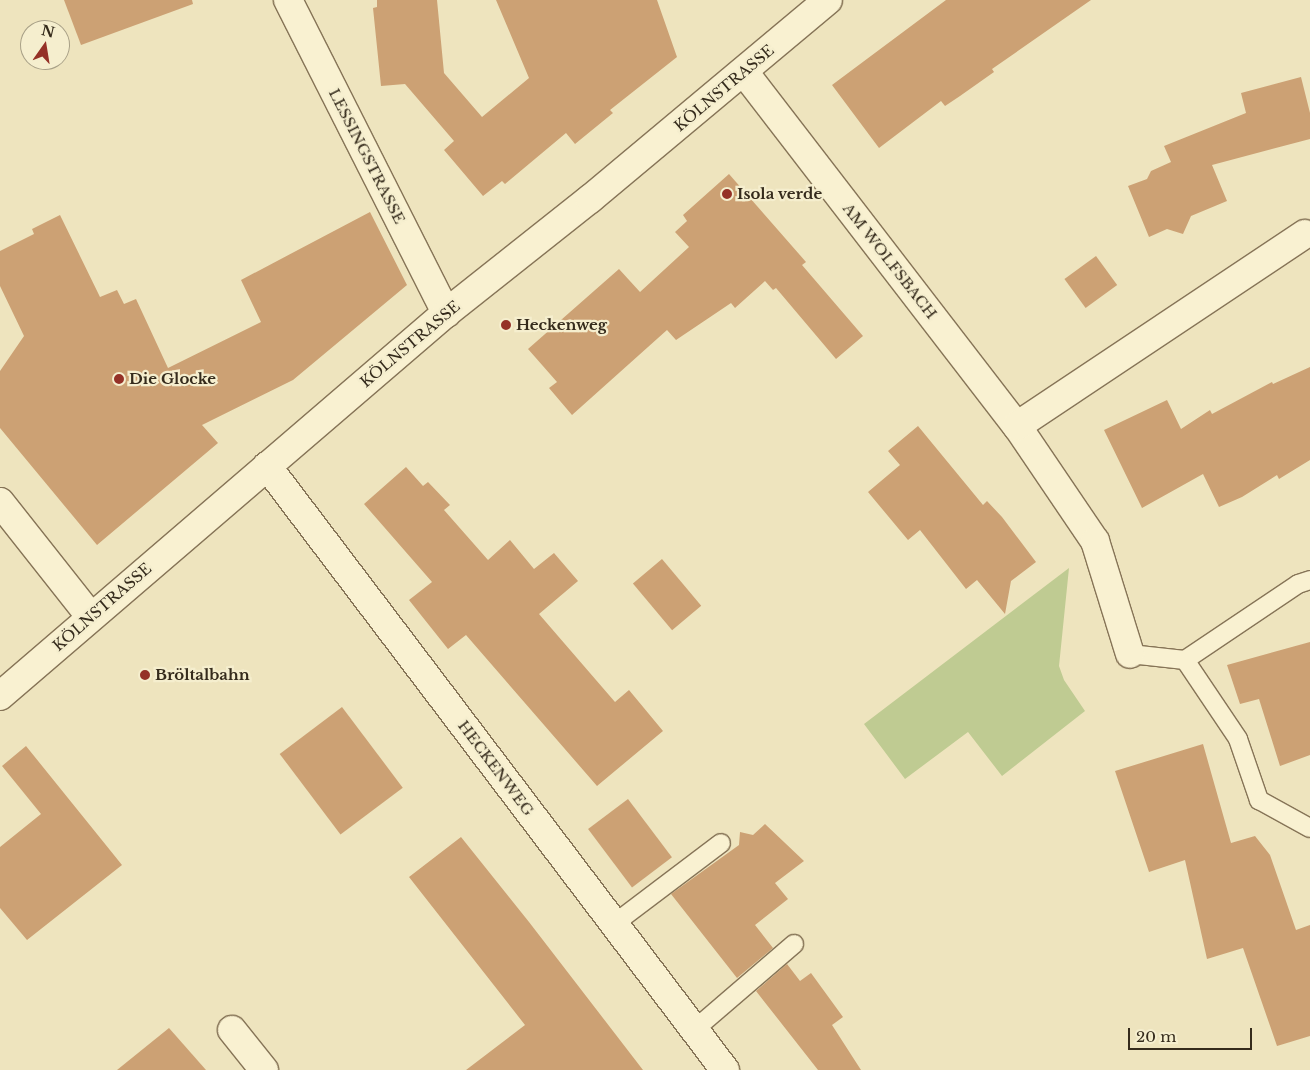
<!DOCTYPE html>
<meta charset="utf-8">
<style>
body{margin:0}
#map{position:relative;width:1310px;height:1070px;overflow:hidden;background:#eee4be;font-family:"Libre Baskerville",serif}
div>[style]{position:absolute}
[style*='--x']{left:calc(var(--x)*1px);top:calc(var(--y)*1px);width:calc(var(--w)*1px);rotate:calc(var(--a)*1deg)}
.green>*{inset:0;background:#bfcb92}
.building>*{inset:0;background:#cca174;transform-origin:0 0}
.roads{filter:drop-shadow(1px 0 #867457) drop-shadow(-1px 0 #867457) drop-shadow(0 1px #867457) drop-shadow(0 -1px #867457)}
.lane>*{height:18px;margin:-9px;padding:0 9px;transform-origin:9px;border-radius:9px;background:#f9f1d1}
.street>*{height:28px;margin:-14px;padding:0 14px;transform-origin:14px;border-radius:14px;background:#f9f1d1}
.dots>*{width:14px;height:14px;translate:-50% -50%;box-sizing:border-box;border:2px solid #f5eece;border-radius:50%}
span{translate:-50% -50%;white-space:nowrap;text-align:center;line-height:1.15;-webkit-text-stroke:4.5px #f5eece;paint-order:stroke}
.street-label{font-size:15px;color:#352b1c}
.poi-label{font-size:15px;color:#352b1c;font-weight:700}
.left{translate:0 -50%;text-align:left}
.north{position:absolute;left:20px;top:20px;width:50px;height:50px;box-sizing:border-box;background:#f5eece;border:1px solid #a8a087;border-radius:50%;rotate:13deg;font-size:14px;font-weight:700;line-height:20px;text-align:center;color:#352b1c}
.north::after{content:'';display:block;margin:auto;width:18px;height:22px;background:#953127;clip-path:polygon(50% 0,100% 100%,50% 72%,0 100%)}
.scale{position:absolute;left:1128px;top:1028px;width:124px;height:22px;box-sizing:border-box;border:2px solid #352b1c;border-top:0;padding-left:6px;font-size:15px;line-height:18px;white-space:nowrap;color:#352b1c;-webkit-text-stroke:4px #f5eece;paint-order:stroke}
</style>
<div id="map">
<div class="green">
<i style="clip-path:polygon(1069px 568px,1059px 666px,1064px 680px,1085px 711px,1002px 776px,968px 732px,905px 779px,864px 724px)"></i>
</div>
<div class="building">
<i style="clip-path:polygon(64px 0,192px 0,193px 4px,81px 45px)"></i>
<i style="clip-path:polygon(377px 0,437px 0,444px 73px,482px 117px,529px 78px,496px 0,657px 0,677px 57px,610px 110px,613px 113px,575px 144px,566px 133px,505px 184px,502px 181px,483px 196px,444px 150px,454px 141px,405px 84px,381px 86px,373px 8px,377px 7px)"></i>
<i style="clip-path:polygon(946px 0,1091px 0,992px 69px,994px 72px,960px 96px,945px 106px,941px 101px,879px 148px,832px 85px)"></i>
<i style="clip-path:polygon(1301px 77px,1310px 113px,1310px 139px,1212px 165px,1227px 201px,1191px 216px,1183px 234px,1167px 229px,1149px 237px,1128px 186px,1147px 179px,1151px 171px,1171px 162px,1164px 146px,1246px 113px,1241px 93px)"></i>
<i style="clip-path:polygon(729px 174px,806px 262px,802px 265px,863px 336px,836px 359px,776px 288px,773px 290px,765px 281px,735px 308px,731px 303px,676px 340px,667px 330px,572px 415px,549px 388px,557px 382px,528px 349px,619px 269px,640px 292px,689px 247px,675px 232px,687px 221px,683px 215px)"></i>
<i style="clip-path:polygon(370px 212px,407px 285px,293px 380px,202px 425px,218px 443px,97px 545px,0 428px,0 371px,24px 336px,0 286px,0 251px,34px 234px,32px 229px,60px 215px,100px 297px,117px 290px,124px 304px,136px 299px,168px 368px,261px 322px,241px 280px)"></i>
<i style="left:1096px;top:256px;width:36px;height:39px;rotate:54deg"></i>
<i style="clip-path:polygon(1310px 367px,1310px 460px,1279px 479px,1277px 475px,1242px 497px,1219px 507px,1203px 474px,1142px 508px,1104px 430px,1167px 400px,1181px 429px,1210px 410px,1212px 414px,1272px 382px,1273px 384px)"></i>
<i style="clip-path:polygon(918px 426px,983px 505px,987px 501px,1002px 517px,1036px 562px,1011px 581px,1005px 614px,977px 580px,966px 589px,920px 530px,908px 540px,868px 492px,900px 465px,888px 451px)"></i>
<i style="clip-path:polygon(406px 467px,423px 486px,428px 482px,450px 505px,444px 510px,488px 560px,510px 540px,534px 569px,554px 553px,578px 581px,539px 614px,615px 702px,629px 690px,663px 731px,597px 786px,466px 635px,448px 649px,409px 600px,432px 582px,364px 504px)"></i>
<i style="left:662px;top:559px;width:61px;height:38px;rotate:50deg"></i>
<i style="clip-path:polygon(1310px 642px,1310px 755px,1280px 766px,1259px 699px,1240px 704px,1227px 665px)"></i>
<i style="left:342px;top:707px;width:101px;height:78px;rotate:53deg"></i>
<i style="clip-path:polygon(1203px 744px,1231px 843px,1255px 836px,1270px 855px,1296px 930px,1310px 925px,1310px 1036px,1277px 1046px,1243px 948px,1207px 959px,1185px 860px,1149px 872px,1115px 771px)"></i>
<i style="clip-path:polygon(26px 746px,122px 865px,27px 940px,0 908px,0 847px,41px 814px,2px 766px)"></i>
<i style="left:628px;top:799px;width:73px;height:50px;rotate:53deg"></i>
<i style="clip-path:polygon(765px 824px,804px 861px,775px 883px,788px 899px,755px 925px,773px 948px,737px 978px,671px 894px,739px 845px,740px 832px,753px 835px)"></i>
<i style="clip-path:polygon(461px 837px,529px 922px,643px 1070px,466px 1070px,525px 1025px,409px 877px)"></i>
<i style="clip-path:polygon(787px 964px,800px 981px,811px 973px,843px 1017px,832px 1025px,861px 1070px,818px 1070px,756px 991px)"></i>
<i style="clip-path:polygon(169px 1028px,206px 1070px,117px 1070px)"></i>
</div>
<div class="roads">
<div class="lane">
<i style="--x:1130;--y:654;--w:55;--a:6.2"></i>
<i style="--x:1185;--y:660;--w:95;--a:56.1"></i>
<i style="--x:1238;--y:739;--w:65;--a:71"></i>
<i style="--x:1259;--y:800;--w:58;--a:28.8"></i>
<i style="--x:1185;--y:660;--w:136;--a:-33.9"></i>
<i style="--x:1298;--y:584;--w:13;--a:-18"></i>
<i style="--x:614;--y:924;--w:134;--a:-37.1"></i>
<i style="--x:694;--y:1030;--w:132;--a:-40.7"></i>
</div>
<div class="street">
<i style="--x:288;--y:0;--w:351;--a:63.2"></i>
<i style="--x:744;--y:72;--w:447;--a:52.4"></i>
<i style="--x:1017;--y:426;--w:139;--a:55.9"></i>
<i style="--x:1095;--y:541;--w:118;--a:72.8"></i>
<i style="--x:1017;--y:426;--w:346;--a:-33.7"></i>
<i style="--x:267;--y:466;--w:758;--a:52.83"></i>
<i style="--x:0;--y:502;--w:145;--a:51.7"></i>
<i style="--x:0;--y:696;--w:588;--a:-40.65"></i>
<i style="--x:446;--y:313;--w:184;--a:-38.4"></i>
<i style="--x:590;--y:199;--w:310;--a:-39.9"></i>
<i style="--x:232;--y:1030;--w:51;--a:51.3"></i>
</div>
</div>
<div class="dots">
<i style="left:727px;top:194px;background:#953127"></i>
<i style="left:506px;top:325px;background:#953127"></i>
<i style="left:119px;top:379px;background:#953127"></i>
<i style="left:145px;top:675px;background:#953127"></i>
</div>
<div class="street-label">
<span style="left:724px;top:88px;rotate:-40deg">KÖLNSTRASSE</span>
<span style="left:367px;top:156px;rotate:63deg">LESSINGSTRASSE</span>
<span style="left:890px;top:261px;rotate:52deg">AM WOLFSBACH</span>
<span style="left:410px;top:344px;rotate:-40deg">KÖLNSTRASSE</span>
<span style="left:102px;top:607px;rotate:-41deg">KÖLNSTRASSE</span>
<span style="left:496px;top:768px;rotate:53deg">HECKENWEG</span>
</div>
<div class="poi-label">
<span class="left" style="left:737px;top:194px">Isola verde</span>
<span class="left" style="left:516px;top:325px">Heckenweg</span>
<span class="left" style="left:129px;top:379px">Die Glocke</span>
<span class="left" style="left:155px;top:675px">Bröltalbahn</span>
</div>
<div class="north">N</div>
<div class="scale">20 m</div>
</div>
